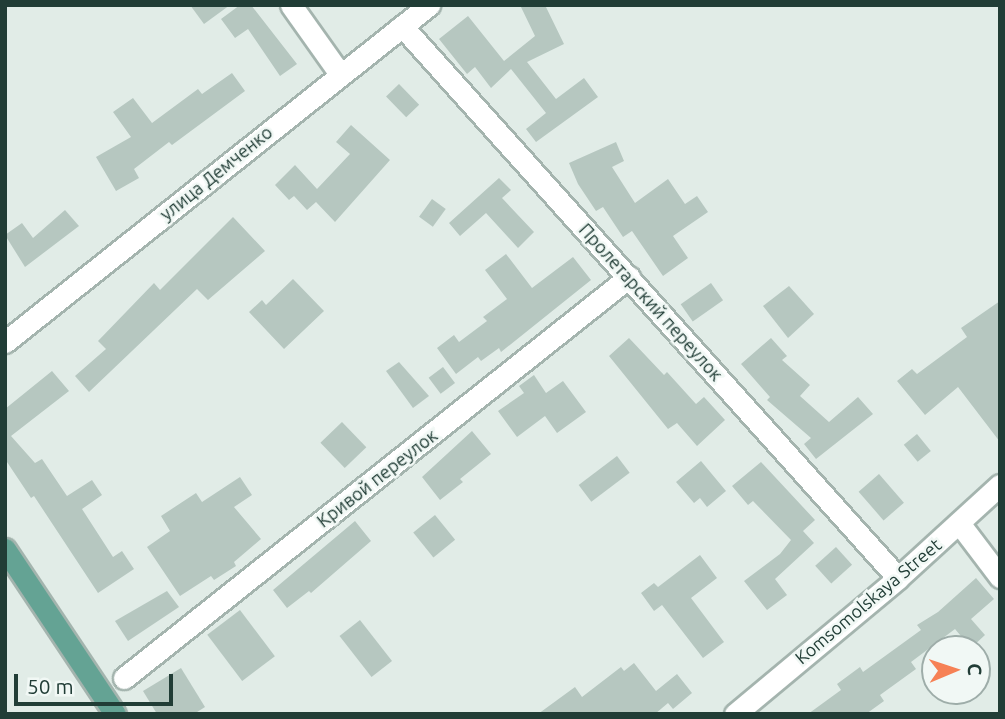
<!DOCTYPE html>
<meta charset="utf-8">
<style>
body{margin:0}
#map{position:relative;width:1005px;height:719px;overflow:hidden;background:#e1ece7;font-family:Ubuntu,sans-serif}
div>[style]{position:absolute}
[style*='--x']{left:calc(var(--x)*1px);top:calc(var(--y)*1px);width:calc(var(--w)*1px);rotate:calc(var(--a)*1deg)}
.building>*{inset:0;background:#b6c7c0;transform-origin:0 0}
.roads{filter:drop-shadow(2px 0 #a4b4ae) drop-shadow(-2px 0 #a4b4ae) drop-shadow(0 2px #a4b4ae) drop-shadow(0 -2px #a4b4ae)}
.minor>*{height:21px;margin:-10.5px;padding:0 10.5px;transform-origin:10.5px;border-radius:10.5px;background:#fff}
.major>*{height:21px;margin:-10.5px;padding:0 10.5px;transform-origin:10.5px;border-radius:10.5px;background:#64a394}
span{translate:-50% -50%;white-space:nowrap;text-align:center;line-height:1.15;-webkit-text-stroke:5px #f1f8f5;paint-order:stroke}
.street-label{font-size:18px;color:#213d36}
.frame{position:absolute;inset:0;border:7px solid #213d36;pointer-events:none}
.north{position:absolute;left:921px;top:635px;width:70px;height:70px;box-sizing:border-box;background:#f1f8f5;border:2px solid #9eada9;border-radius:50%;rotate:88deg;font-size:19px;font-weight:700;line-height:28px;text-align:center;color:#213d36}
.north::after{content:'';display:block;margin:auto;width:24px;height:32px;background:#f68155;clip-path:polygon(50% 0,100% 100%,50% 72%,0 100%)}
.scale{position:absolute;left:14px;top:674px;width:159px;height:32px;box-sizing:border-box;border:4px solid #213d36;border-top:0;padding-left:9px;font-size:21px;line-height:24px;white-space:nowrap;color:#213d36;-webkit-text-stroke:5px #f1f8f5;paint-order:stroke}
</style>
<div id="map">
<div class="building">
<i style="clip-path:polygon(190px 5px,230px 5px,204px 24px)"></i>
<i style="clip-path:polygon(240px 5px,251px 5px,297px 64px,280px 76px,248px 29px,235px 38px,221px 19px)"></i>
<i style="clip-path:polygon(520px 5px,545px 5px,564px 44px,527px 62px,556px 99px,584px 78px,598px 97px,536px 142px,526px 129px,546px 113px,511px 69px,491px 88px,475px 67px,467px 74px,439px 39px,468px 16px,504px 61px,535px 36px)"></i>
<i style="clip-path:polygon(232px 73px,245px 91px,172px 145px,169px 142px,134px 169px,139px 178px,116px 191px,96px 157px,131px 137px,113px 112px,133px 98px,152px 123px,198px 89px,202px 94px)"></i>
<i style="left:399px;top:84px;width:29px;height:18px;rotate:46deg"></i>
<i style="clip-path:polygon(351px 125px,390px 160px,335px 222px,316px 202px,307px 210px,294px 196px,289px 200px,275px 185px,295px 165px,317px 189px,350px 154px,336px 142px)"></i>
<i style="clip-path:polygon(616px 142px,624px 161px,612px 167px,635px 203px,668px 179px,685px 204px,697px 196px,708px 212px,673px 236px,688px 258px,663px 276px,632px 231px,623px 237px,603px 207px,596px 211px,578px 184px,569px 163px)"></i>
<i style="clip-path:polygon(499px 178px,511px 190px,502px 198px,534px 232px,518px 248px,486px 213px,460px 236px,449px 223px)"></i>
<i style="left:432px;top:199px;width:17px;height:22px;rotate:36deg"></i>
<i style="clip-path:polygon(65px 210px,79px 226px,25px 267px,5px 235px,22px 223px,33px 238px)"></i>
<i style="clip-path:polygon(233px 217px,265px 251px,208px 300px,197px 289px,89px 392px,75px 376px,106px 349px,98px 341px,154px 283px,160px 290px)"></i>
<i style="clip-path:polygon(506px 254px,532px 288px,573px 257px,591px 280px,501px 352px,499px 348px,481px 361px,478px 357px,456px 374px,437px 348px,454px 335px,459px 342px,487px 321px,483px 317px,507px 299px,485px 270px)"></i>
<i style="clip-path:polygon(293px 279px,324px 311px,284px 349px,249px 312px,262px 300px,266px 305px)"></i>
<i style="left:711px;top:283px;width:21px;height:37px;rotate:55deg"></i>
<i style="clip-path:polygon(789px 286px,814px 314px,788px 338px,763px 306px)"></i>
<i style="clip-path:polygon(1000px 301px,1000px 442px,958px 387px,925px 415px,897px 381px,912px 369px,917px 374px,967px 337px,961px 328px)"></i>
<i style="clip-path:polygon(629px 338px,664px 375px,667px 372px,696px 404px,704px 397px,725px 420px,697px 446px,677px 423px,668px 429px,609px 356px)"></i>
<i style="clip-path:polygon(771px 338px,787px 356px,782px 360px,810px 385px,800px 396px,829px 422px,858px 397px,873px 414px,816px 459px,804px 444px,811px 438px,767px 400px,770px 397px,741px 364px)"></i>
<i style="clip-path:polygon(399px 362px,429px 396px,413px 408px,386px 371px)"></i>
<i style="left:443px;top:367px;width:20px;height:18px;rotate:53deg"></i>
<i style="clip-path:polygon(52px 371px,69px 391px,11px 436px,35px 463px,42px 459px,67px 496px,92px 480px,102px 495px,82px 509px,113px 557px,122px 551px,134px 569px,98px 593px,34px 496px,31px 498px,5px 459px,5px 409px)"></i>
<i style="clip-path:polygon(534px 375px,546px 393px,563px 381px,586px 412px,557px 433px,545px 416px,517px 437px,498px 411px,524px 393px,519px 386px)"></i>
<i style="left:342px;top:422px;width:35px;height:30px;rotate:46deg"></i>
<i style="clip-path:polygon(472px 431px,491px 454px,460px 479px,463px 482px,440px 500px,422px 477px)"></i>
<i style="left:917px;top:434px;width:22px;height:17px;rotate:51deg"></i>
<i style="left:617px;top:456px;width:21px;height:48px;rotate:53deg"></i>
<i style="clip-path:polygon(701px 461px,726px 491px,707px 507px,700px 498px,694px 503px,676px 482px)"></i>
<i style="clip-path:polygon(761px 462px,815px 520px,803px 531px,814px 543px,775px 579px,787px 595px,767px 610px,744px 581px,780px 554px,791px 540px,753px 501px,748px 505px,732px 486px)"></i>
<i style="left:879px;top:474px;width:38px;height:27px;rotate:49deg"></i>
<i style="clip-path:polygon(240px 477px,252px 495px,234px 507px,261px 539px,234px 562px,236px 566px,214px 580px,211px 576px,180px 596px,147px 547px,170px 531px,161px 516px,196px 493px,202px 502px)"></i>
<i style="left:435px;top:515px;width:32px;height:28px;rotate:51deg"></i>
<i style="clip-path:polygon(355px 521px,371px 541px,311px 593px,309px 591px,287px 608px,273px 590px)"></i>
<i style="left:836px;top:547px;width:24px;height:28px;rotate:48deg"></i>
<i style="clip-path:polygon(700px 555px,717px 578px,691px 598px,724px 642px,703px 658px,662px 605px,654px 611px,641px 593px,654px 583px,658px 587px)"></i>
<i style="clip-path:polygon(976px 578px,994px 599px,971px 619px,985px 635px,971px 648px,955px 629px,911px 662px,916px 669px,880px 695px,884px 701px,866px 714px,808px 714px,841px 690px,837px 684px,860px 667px,863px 672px,921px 630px,917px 625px,938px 612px)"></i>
<i style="clip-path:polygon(167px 591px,179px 607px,128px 641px,115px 621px)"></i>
<i style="left:240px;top:610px;width:58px;height:41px;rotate:53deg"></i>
<i style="left:360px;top:620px;width:52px;height:26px;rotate:52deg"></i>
<i style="clip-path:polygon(634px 663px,656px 691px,677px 674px,692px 693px,673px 709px,668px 703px,655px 714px,538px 714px,575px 687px,582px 697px,621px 667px,624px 671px)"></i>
<i style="clip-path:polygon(181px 668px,205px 707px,194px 714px,157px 714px,143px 691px)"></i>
</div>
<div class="roads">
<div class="minor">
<i style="--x:291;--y:5;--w:85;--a:54.6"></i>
<i style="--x:402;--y:26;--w:742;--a:48.06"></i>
<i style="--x:5;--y:342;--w:542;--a:-38.48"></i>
<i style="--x:959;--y:523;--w:68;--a:52.8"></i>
<i style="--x:124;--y:678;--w:645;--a:-38.45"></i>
<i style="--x:735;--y:714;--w:212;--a:-39.8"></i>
<i style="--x:898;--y:578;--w:138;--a:-42.4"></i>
</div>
<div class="major">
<i style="--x:5;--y:549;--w:198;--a:56.3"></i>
</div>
</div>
<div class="street-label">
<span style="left:216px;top:173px;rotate:-39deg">улица Демченко</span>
<span style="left:651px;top:302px;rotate:48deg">Пролетарский переулок</span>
<span style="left:377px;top:478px;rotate:-38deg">Кривой переулок</span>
<span style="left:868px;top:601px;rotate:-40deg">Komsomolskaya Street</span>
</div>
<div class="frame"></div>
<div class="north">С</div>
<div class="scale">50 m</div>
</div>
